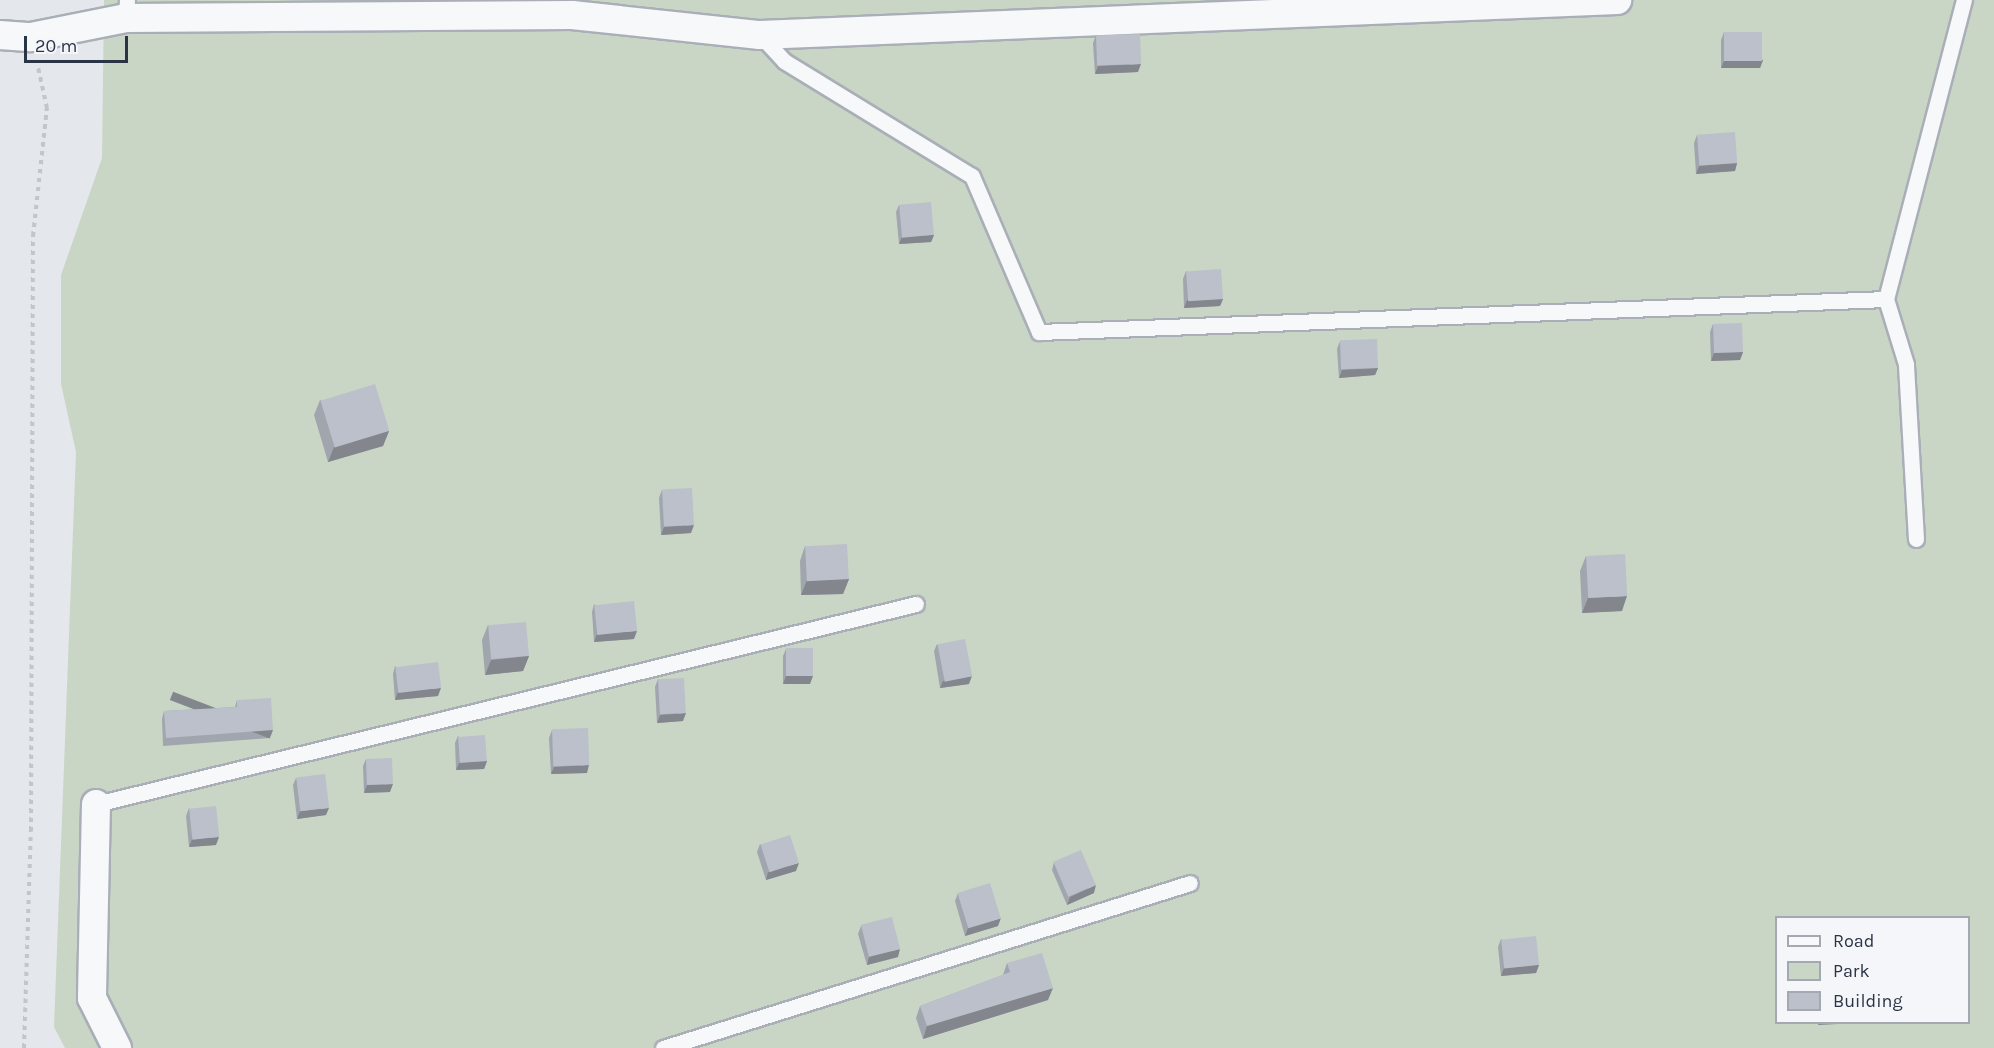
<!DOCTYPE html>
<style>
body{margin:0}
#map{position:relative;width:1994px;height:1048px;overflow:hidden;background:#e4e7ec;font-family:Karla,sans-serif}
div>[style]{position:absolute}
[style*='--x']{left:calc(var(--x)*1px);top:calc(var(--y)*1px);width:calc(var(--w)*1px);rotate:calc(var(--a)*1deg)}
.green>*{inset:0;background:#c9d6c5}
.path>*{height:4px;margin-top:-2px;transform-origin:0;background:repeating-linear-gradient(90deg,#c2c5cb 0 4.5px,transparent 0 9px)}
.roads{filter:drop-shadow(2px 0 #a9aeb7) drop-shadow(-2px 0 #a9aeb7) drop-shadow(0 2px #a9aeb7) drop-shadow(0 -2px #a9aeb7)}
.service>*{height:15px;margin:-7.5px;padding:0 7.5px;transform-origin:7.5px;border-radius:7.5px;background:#f7f8fa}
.minor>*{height:28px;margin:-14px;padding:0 14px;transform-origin:14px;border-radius:14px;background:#f7f8fa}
.wall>*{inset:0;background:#a1a5ae}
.shaded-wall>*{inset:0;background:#83868d;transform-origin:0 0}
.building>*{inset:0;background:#bbc0ca;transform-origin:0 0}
span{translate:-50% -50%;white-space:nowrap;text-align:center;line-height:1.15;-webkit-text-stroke:6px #f4f6f9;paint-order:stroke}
.legend{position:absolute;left:1775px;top:916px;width:195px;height:108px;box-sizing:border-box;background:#f4f6f9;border:2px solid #a4a8b1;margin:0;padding:8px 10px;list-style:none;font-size:18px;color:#2b3445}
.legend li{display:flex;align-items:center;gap:12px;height:30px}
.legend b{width:30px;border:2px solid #a4a8b1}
.scale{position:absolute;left:24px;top:36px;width:104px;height:27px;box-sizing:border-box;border:3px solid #2b3445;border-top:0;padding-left:8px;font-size:18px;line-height:21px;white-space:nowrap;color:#2b3445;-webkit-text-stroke:4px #f4f6f9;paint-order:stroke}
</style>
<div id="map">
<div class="green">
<i style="clip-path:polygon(evenodd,104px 0,1994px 0,1994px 1048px,65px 1048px,54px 1027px,76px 452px,61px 384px,61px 275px,102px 158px,104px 0,1776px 918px,1968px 918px,1968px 1022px,1776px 1022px,1776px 918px)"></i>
</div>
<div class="path">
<i style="--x:24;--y:1048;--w:217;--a:-88.2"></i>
<i style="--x:31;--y:831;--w:595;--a:-89.81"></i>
<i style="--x:33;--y:236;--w:129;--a:-83.8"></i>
<i style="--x:47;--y:108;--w:42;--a:-102.4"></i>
</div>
<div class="roads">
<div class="service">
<i style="--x:126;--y:18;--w:18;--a:-87"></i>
<i style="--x:760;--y:35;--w:35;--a:47"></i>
<i style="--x:784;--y:61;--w:220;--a:31.5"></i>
<i style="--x:972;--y:176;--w:170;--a:66.8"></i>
<i style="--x:1039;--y:332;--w:848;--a:-2.23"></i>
<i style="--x:1916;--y:539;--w:175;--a:-93.3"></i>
<i style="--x:1906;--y:364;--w:68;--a:-107.1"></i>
<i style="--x:1886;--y:299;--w:309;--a:-75.4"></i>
<i style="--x:96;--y:804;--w:844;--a:-13.71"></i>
<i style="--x:663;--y:1048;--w:552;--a:-17.38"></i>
</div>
<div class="minor">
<i style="--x:0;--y:35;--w:31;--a:4"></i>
<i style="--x:31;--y:37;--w:97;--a:-11.3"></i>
<i style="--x:126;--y:18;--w:446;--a:-0.4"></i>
<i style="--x:572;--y:15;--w:189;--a:6.1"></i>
<i style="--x:760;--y:35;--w:858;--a:-2.34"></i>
<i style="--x:96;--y:804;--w:194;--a:91.2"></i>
<i style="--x:92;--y:998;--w:56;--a:63.4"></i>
</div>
</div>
<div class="wall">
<i style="clip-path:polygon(1724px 32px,1763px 60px,1760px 68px,1721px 68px,1721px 40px)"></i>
<i style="clip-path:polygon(1096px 35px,1138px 72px,1095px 74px,1093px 43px)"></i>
<i style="clip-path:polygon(1697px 135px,1737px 163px,1735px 171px,1696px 174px,1694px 143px)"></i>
<i style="clip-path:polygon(899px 205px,934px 235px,931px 242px,899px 244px,896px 212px)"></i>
<i style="clip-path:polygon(1186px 271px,1223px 299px,1220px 306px,1184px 308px,1183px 279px)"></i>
<i style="clip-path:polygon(1713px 324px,1743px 352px,1740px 360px,1711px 361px,1710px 332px)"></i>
<i style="clip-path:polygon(1340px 341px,1378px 368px,1375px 375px,1339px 378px,1337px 349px)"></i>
<i style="clip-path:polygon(320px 400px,389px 431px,383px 446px,328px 462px,314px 415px)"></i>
<i style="clip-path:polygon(662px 490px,691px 533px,661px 535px,659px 498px)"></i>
<i style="clip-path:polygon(805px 546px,849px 579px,843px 594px,801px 595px,800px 561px)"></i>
<i style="clip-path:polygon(1586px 556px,1622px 611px,1582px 613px,1580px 571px)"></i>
<i style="clip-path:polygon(594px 604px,634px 639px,594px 642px,592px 612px)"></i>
<i style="clip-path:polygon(488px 625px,529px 656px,523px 671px,485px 675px,482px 640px)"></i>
<i style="clip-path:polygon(937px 644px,969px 684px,940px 688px,934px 651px)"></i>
<i style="clip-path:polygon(786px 649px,810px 684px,783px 684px,783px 656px)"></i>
<i style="clip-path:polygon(395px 666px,438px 696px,395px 700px,393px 674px)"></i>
<i style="clip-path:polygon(658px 679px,683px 721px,657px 723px,655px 687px)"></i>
<i style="clip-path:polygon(237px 700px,270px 738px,163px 746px,162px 719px,164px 711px,235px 707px)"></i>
<i style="clip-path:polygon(552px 730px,587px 773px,551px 774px,549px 738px)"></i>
<i style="clip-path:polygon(458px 736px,487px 761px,484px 769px,456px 770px,455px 743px)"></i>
<i style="clip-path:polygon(366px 759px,390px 792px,364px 793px,363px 766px)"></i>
<i style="clip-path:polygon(296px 778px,326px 815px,297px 819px,293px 785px)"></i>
<i style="clip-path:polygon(189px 808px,216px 845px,189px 847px,186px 816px)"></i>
<i style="clip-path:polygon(760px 844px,796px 871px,766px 880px,757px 852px)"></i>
<i style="clip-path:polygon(1054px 862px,1094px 893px,1067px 905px,1052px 870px)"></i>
<i style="clip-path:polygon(958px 893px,998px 926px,965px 936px,955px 901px)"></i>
<i style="clip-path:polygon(861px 926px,898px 957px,867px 965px,858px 934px)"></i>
<i style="clip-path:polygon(1501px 939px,1539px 965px,1536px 973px,1501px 976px,1498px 947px)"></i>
<i style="clip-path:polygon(1007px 963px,1048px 1000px,923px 1039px,916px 1018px,920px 1006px,1003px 975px)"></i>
</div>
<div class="shaded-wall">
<i style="clip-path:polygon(1763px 60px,1760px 68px,1721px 68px,1724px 61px)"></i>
<i style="clip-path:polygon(1141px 64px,1138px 72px,1095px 74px,1098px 66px)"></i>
<i style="clip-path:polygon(1737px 163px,1735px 171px,1696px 174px,1699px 166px)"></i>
<i style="clip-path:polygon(934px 235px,931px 242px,899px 244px,902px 237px)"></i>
<i style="clip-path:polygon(1223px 299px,1220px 306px,1184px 308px,1187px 300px)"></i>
<i style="clip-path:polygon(1743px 352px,1740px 360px,1711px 361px,1714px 353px)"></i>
<i style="clip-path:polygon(1378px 368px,1375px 375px,1339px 378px,1342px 370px)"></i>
<i style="clip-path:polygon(389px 431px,383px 446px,328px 462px,334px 447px)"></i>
<i style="clip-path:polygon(694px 525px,691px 533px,661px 535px,664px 527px)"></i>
<i style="clip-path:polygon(849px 579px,843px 594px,801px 595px,807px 580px)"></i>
<i style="clip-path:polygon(1627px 596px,1622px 611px,1582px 613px,1588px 598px)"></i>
<i style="clip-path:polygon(637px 631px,634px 639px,594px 642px,597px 634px)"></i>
<i style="clip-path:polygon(529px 656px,523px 671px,485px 675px,491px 660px)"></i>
<i style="clip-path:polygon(786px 676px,813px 676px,810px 684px,783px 684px)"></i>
<i style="clip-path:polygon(972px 676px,969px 684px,940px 688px,943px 681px)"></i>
<i style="clip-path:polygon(441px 688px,438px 696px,395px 700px,398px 692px)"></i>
<i style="clip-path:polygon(686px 713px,683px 721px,657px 723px,660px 715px)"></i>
<i style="left:273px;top:730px;width:9px;height:107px;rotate:111deg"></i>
<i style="clip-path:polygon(487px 761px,484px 769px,456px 770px,459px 763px)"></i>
<i style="clip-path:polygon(589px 765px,587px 773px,551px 774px,554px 767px)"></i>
<i style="clip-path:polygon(393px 784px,390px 792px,364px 793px,367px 785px)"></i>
<i style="clip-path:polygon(329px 808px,326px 815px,297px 819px,300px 811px)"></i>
<i style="clip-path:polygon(219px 837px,216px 845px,189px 847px,192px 839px)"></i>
<i style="clip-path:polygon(799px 863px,796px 871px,766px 880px,768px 872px)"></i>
<i style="clip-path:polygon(1096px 885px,1094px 893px,1067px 905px,1070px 897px)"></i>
<i style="clip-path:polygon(1001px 918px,998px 926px,965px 936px,968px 928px)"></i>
<i style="clip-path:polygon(900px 949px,898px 957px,867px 965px,869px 957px)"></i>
<i style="clip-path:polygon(1539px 965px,1536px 973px,1501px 976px,1504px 968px)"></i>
<i style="clip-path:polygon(1053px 988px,1048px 1000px,923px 1039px,927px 1026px)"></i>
<i style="clip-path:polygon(1819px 1023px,1857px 1023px,1818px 1025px)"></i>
</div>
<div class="building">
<i style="left:1724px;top:32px;width:38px;height:29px"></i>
<i style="left:1140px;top:34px;width:30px;height:44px;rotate:88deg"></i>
<i style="left:1735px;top:132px;width:31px;height:38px;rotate:86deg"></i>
<i style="left:931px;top:202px;width:33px;height:32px;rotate:85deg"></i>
<i style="left:1221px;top:269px;width:30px;height:35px;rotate:86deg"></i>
<i style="left:1742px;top:323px;width:29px;height:29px;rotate:88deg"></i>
<i style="left:1377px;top:339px;width:29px;height:37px;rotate:88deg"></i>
<i style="left:375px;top:384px;width:49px;height:57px;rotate:73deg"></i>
<i style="left:692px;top:488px;width:37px;height:30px;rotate:87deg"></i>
<i style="left:847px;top:544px;width:35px;height:42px;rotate:87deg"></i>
<i style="left:1625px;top:554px;width:42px;height:39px;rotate:87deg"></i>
<i style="left:634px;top:601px;width:30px;height:40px;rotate:84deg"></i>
<i style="left:526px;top:622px;width:34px;height:38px;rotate:85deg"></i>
<i style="left:965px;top:639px;width:38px;height:28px;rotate:79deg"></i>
<i style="left:813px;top:648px;width:28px;height:27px;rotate:90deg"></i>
<i style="left:438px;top:662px;width:26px;height:43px;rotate:83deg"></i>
<i style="left:684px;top:678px;width:35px;height:26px;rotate:87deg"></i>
<i style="clip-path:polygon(271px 698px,273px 730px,166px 738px,164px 711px,237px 707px,237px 700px)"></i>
<i style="left:588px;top:728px;width:37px;height:36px;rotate:88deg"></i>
<i style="left:485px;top:735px;width:26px;height:27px;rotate:86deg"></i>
<i style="left:392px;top:758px;width:26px;height:26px;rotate:88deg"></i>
<i style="left:325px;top:774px;width:34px;height:29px;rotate:83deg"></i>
<i style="left:216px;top:806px;width:31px;height:27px;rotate:84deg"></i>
<i style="left:790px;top:835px;width:29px;height:31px;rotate:72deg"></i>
<i style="left:1081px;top:850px;width:38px;height:30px;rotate:67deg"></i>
<i style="left:990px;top:883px;width:37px;height:34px;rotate:73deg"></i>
<i style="left:892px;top:917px;width:33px;height:32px;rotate:76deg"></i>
<i style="left:1536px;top:936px;width:29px;height:35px;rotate:84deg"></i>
<i style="clip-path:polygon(1042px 953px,1053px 988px,927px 1026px,920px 1006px,1010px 972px,1007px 963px)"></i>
</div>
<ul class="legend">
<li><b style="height:8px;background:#f7f8fa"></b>Road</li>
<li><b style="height:16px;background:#c9d6c5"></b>Park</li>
<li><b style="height:16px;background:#bbc0ca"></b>Building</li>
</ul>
<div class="scale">20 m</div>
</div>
